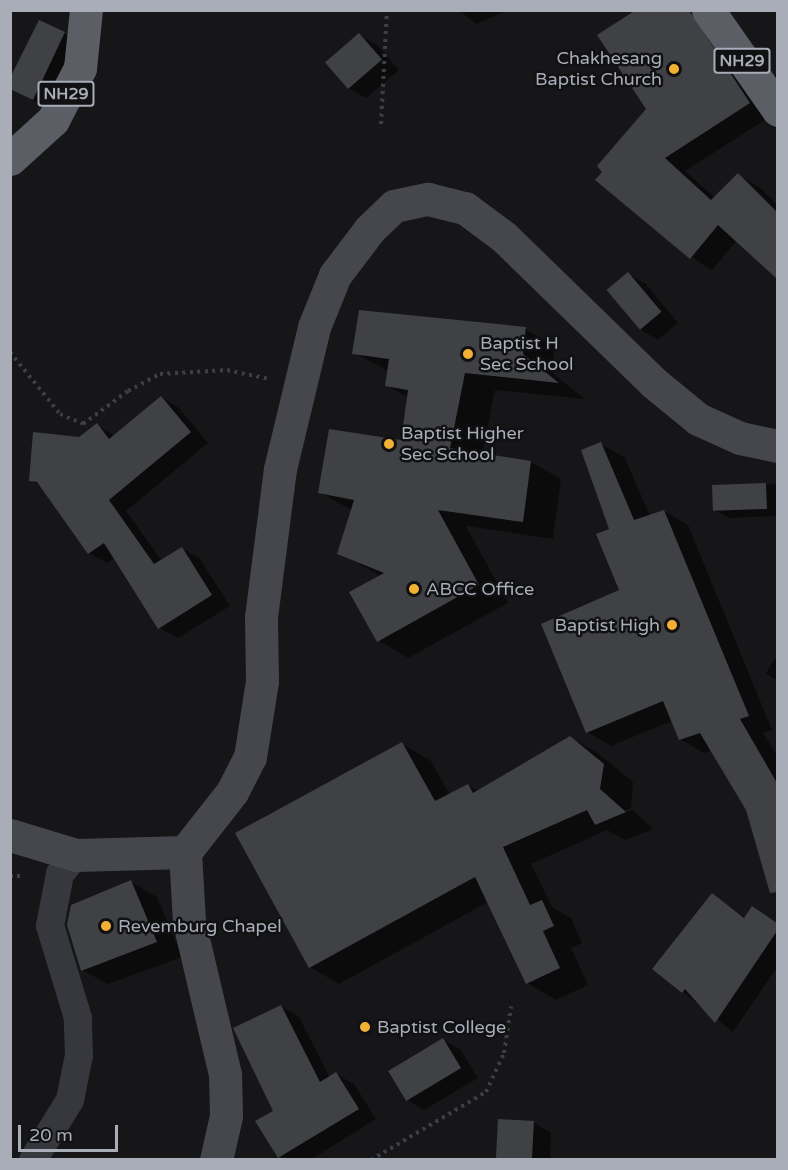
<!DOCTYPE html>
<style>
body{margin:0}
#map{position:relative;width:788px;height:1170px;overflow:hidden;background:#161618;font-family:"Varela Round",sans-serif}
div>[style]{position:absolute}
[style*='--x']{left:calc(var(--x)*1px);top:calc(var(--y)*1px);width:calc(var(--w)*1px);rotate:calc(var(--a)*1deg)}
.shadow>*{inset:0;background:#0007}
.building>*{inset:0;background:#404145;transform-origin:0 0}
.path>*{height:4px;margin-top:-2px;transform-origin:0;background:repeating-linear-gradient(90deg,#3d3f44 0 3px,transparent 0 7.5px)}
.minor>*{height:28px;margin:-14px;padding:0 14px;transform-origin:14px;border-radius:14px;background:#37383d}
.secondary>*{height:33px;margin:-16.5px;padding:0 16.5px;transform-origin:16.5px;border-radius:16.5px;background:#45474d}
.trunk>*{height:33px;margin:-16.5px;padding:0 16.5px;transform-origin:16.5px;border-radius:16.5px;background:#5b5e65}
.dots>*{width:16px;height:16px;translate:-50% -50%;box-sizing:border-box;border:3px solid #111113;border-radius:50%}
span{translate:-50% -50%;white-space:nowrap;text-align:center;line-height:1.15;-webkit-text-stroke:5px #111113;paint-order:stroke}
.shield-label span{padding:2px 4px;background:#111113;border:2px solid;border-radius:4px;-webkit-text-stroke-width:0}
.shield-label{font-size:16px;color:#a8adb8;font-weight:700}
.poi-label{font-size:18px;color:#a8adb8}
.right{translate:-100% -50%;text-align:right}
.left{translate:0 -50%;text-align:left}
.frame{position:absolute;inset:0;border:12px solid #a8adb8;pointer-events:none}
.scale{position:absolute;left:18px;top:1125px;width:100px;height:27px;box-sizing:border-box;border:3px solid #a8adb8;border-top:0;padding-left:8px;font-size:18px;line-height:21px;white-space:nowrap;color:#a8adb8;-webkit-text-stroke:4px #111113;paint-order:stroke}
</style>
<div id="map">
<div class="shadow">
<i style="clip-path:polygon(459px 10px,509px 10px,476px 24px)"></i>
<i style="clip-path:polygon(639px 10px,701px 10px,771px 116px,685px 171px,715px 198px,738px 175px,759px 187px,778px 205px,778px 277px,737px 240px,712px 270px,691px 257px,647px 109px)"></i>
<i style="clip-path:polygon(64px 33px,82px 44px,51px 109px,26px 97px)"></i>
<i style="clip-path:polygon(359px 35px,377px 45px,399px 70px,366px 98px,348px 88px,327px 63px)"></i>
<i style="clip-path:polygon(628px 274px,646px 284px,678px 323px,658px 340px,640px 329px,608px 290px)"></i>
<i style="clip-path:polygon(525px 329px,555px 346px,552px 373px,585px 399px,495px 390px,482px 455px,531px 462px,561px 479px,553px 539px,466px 526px,508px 603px,408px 658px,378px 640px,381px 576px,339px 553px,352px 510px,320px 493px,403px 442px,409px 398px,386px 385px,389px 371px,354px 353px)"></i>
<i style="clip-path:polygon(161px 397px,179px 408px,208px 443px,126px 511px,162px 561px,182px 548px,200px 559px,230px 606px,178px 638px,159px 628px,115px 558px,107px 563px,89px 553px,43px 487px,30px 480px,97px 425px,115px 436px)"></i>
<i style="clip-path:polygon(601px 444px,625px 458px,650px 516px,664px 511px,688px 525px,772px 730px,763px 733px,778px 757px,778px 883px,767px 877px,747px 809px,712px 750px,704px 753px,680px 739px,672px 721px,611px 746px,587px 732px,621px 591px)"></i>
<i style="clip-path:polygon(778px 484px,778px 516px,729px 518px,715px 510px,714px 487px)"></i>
<i style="clip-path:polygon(778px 654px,778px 681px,766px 673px)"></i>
<i style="clip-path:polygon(570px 737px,599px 754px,633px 782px,631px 808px,598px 822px,633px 810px,653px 829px,625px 840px,607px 830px,531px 864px,552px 907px,571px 918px,582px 943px,571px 948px,588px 985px,556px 1000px,527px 983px,488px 902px,339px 984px,310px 967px,402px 744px,431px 761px,450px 795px,468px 785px,479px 792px)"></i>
<i style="clip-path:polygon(131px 882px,157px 897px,182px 957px,108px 984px,82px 970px)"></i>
<i style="clip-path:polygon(712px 895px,746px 918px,770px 918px,778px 923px,778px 966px,733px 1032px,683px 992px)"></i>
<i style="clip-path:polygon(281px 1006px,299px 1017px,330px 1078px,336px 1074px,354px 1084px,376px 1119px,310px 1160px,279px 1157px,274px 1112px)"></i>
<i style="clip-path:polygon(443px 1040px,461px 1050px,478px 1078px,424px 1110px,406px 1099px)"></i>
<i style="clip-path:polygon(533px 1122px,551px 1133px,550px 1160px,498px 1160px)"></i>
</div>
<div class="building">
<i style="clip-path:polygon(636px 10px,689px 10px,750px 103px,665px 158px,711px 200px,738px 173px,777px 212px,777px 279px,718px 225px,690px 259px,595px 180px,602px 172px,597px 166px,646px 109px,597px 35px)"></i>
<i style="clip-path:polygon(39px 20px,65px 32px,33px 100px,10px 89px,10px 78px)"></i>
<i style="left:359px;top:33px;width:35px;height:45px;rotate:49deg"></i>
<i style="left:628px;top:272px;width:52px;height:28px;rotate:50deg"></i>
<i style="clip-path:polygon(359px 310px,526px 327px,523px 354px,559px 383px,465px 373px,450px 448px,531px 461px,523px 522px,438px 510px,479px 585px,377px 642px,349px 592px,384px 573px,337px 554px,354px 500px,318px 493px,329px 429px,401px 440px,408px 390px,385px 386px,389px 359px,352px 354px)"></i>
<i style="clip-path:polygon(161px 396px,191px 432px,109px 500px,154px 564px,182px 547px,212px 595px,158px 629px,104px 543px,88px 554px,37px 482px,29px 481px,33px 432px,79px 437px,97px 423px,109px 439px)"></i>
<i style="clip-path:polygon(601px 442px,634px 520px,664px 510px,749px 716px,740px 719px,777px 783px,777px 892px,770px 893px,746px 810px,700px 733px,679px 740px,663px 701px,586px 733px,541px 624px,619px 590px,596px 534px,609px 529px,581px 450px)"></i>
<i style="left:766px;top:483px;width:26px;height:54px;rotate:88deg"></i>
<i style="clip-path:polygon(570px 736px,604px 764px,600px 789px,626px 812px,595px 825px,587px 810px,503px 847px,530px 905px,542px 900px,554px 926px,543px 931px,560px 968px,526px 984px,475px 877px,309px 968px,235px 833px,402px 742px,435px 801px,468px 784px,473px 793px)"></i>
<i style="clip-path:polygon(131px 880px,157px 942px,81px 971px,67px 925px,71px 905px)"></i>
<i style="clip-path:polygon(712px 893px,744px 918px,752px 906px,777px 923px,777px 931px,715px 1023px,685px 989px,682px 993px,652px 969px)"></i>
<i style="clip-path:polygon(281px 1005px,320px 1082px,336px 1072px,359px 1109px,278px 1158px,255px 1121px,273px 1111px,233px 1028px)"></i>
<i style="left:443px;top:1038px;width:35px;height:64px;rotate:59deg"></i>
<i style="left:498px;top:1119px;width:36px;height:41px;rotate:3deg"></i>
</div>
<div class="path">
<i style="--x:381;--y:124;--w:114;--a:-87"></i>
<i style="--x:10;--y:352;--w:80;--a:51.1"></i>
<i style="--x:60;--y:414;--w:25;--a:23"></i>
<i style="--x:83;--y:424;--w:56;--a:-36.3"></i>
<i style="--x:128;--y:391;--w:36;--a:-28"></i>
<i style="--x:160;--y:374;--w:67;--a:-3.4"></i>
<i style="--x:227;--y:370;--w:43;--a:12.1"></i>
<i style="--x:10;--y:876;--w:10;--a:0"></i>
<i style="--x:371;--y:1160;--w:134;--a:-30.6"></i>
<i style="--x:486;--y:1092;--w:43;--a:-65.2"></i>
<i style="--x:504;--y:1053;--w:47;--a:-81.3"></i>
</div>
<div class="minor">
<i style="--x:33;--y:1160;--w:70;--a:-58.3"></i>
<i style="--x:70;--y:1100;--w:46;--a:-78.7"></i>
<i style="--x:79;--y:1055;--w:37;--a:-92"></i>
<i style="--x:78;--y:1018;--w:96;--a:-106.9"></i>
<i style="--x:50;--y:926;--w:53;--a:-79.1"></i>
<i style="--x:60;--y:874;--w:25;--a:-50"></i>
</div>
<div class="secondary">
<i style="--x:10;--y:835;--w:69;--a:16.9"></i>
<i style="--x:76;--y:855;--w:109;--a:-1.6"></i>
<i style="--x:185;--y:852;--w:76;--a:-51.9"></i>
<i style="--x:232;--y:792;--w:39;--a:-63"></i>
<i style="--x:250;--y:757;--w:77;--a:-81"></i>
<i style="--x:262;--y:681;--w:64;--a:-90.9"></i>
<i style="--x:261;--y:617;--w:149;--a:-82.7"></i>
<i style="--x:280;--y:469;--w:146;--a:-76.5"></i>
<i style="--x:314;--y:327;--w:56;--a:-68"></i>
<i style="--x:335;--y:275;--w:58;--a:-52.7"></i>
<i style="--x:370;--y:229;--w:33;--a:-44"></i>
<i style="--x:394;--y:206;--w:35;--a:-12"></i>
<i style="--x:428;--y:199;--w:38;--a:14"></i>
<i style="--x:465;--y:208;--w:49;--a:36.6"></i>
<i style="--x:504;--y:237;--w:209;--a:44.2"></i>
<i style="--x:654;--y:383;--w:57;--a:39.3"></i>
<i style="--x:698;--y:419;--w:46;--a:24.3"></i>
<i style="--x:740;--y:438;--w:39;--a:12"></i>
<i style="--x:185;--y:852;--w:70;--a:86.7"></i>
<i style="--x:189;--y:922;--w:156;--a:76.7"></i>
<i style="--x:225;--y:1074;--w:42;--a:88.6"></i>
<i style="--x:226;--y:1116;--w:45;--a:102.8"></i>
</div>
<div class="trunk">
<i style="--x:708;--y:10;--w:122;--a:55"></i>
<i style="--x:10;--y:159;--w:58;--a:-42.2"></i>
<i style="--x:53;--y:120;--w:59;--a:-62.6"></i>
<i style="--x:80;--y:68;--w:58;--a:-84.1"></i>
</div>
<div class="dots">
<i style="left:674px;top:69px;background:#f2b134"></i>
<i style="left:468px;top:354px;background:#f2b134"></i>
<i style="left:389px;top:444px;background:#f2b134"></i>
<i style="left:414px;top:589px;background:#f2b134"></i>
<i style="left:672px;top:625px;background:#f2b134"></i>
<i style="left:106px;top:926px;background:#f2b134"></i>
<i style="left:365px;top:1027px;background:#f2b134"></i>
</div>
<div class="shield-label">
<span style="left:742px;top:61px">NH29</span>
<span style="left:66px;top:94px">NH29</span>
</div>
<div class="poi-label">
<span class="right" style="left:662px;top:69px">Chakhesang<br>Baptist Church</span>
<span class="left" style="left:480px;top:354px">Baptist H<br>Sec School</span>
<span class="left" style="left:401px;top:444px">Baptist Higher<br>Sec School</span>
<span class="left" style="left:426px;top:589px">ABCC Office</span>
<span class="right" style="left:660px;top:625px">Baptist High</span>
<span class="left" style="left:118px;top:926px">Revemburg Chapel</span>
<span class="left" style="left:377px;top:1027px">Baptist College</span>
</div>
<div class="frame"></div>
<div class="scale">20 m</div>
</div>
